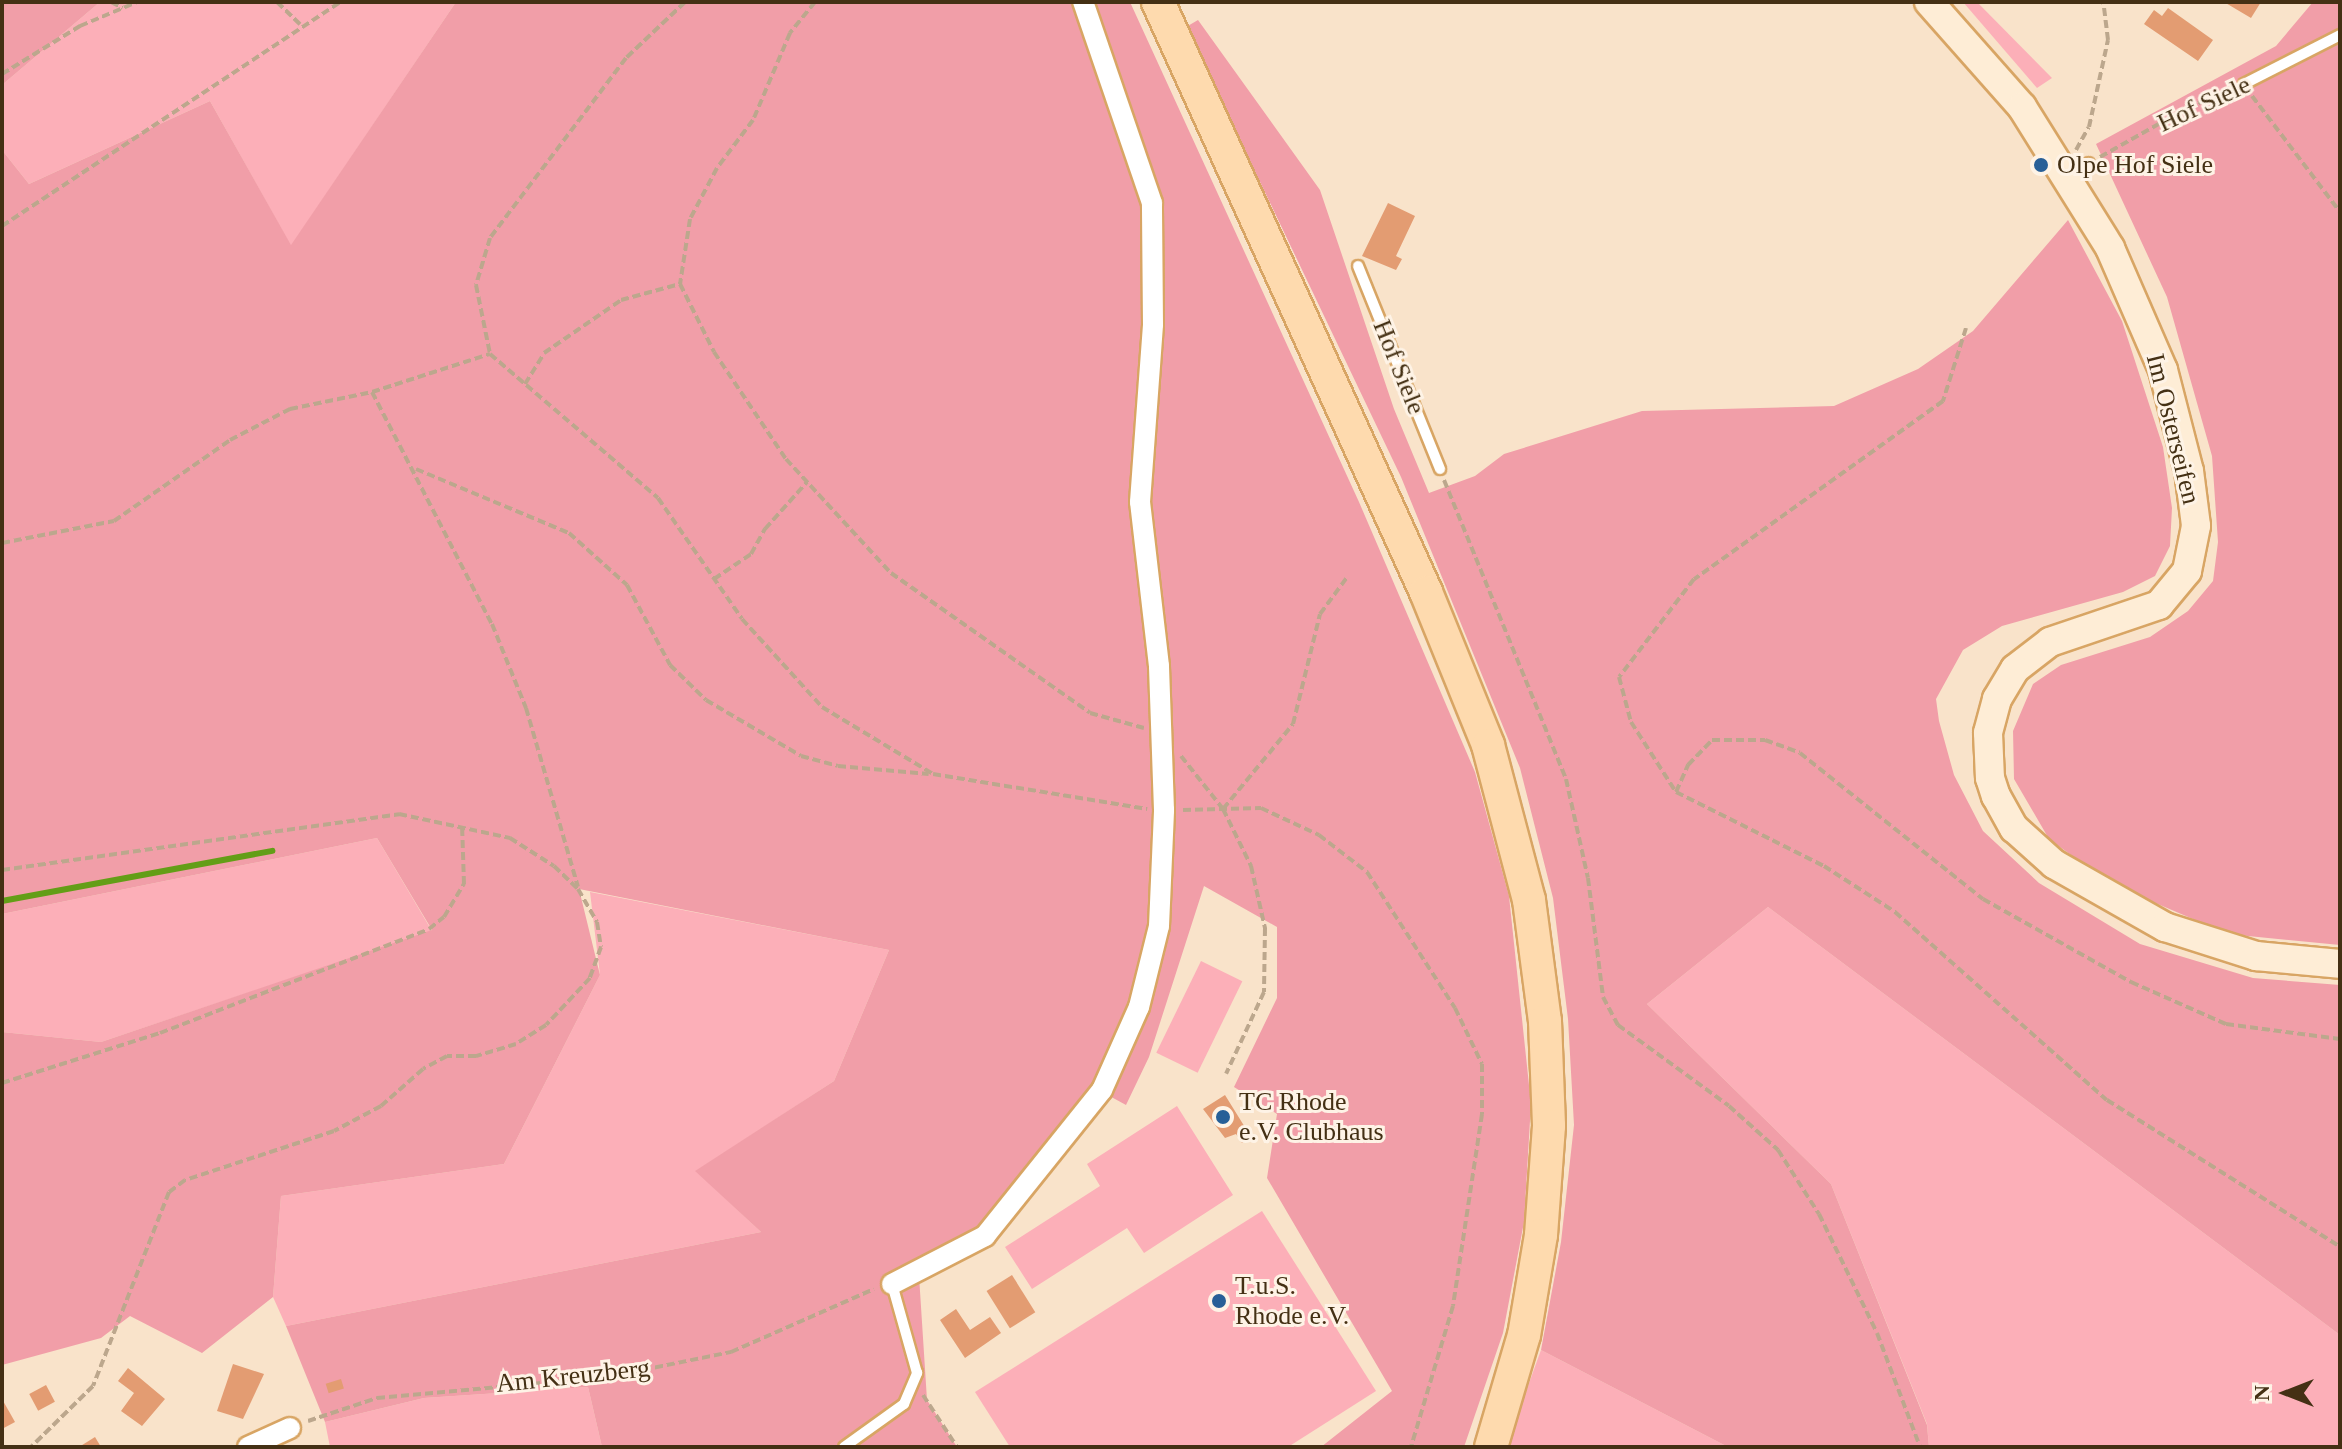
<!DOCTYPE html>
<style>
body{margin:0}
#map{position:relative;width:2342px;height:1449px;overflow:hidden;background:#f9e3ca;font-family:Georgia,serif}
div>[style]{position:absolute}
[style*='--x']{left:calc(var(--x)*1px);top:calc(var(--y)*1px);width:calc(var(--w)*1px);rotate:calc(var(--a)*1deg)}
.green>*{inset:0;background:#fcafb8;transform-origin:0 0}
.forest>*{inset:0;background:#f19ea8}
.stream>*{height:6px;margin:-3px;padding:0 3px;transform-origin:3px;border-radius:3px;background:#639e17}
.building>*{inset:0;background:#e39c72;transform-origin:0 0}
.path>*{height:4px;margin-top:-2px;transform-origin:0;background:repeating-linear-gradient(90deg,#bca78d 0 8px,transparent 0 12px)}
.roads{filter:drop-shadow(2px 0 #d8a564) drop-shadow(-2px 0 #d8a564) drop-shadow(0 2px #d8a564) drop-shadow(0 -2px #d8a564)}
.lane>*{height:10px;margin:-5px;padding:0 5px;transform-origin:5px;border-radius:5px;background:#fff}
.street>*{height:20px;margin:-10px;padding:0 10px;transform-origin:10px;border-radius:10px;background:#fff}
.secondary>*{height:28px;margin:-14px;padding:0 14px;transform-origin:14px;border-radius:14px;background:#feedd6}
.primary>*{height:32px;margin:-16px;padding:0 16px;transform-origin:16px;border-radius:16px;background:#fedaae}
.dots>*{width:22px;height:22px;translate:-50% -50%;box-sizing:border-box;border:4px solid #fef3e6;border-radius:50%}
span{translate:-50% -50%;white-space:nowrap;text-align:center;line-height:1.15;-webkit-text-stroke:6px #fef3e6;paint-order:stroke}
.street-label{font-size:26px;color:#443014}
.poi-label{font-size:26px;color:#443014}
.left{translate:0 -50%;text-align:left}
.frame{position:absolute;inset:0;border:4px solid #443014;pointer-events:none}
.north{position:absolute;left:2246px;top:1353px;width:80px;height:80px;-webkit-text-stroke:6px #fef3e6;paint-order:stroke;rotate:270deg;font-size:22px;font-weight:700;line-height:32px;text-align:center;color:#443014}
.north::after{content:'';display:block;margin:auto;width:28px;height:36px;background:#443014;clip-path:polygon(50% 0,100% 100%,50% 72%,0 100%)}
</style>
<div id="map">
<div class="green">
<i style="clip-path:polygon(100px 2px,456px 2px,291px 246px,210px 101px,29px 184px,2px 150px,2px 85px)"></i>
<i style="clip-path:polygon(1963px 2px,1977px 2px,2052px 78px,2037px 88px)"></i>
<i style="clip-path:polygon(377px 838px,432px 931px,101px 1042px,2px 1032px,2px 914px)"></i>
<i style="clip-path:polygon(590px 892px,889px 950px,834px 1081px,696px 1171px,761px 1232px,286px 1326px,273px 1297px,281px 1196px,504px 1164px,600px 975px)"></i>
<i style="clip-path:polygon(1768px 907px,2340px 1335px,2340px 1447px,1929px 1447px,1927px 1424px,1831px 1184px,1647px 1004px)"></i>
<i style="left:1201px;top:961px;width:46px;height:102px;rotate:26deg"></i>
<i style="clip-path:polygon(1177px 1106px,1233px 1195px,1144px 1253px,1127px 1228px,1032px 1289px,1005px 1247px,1100px 1186px,1087px 1164px)"></i>
<i style="clip-path:polygon(1262px 1211px,1376px 1391px,1288px 1447px,1010px 1447px,975px 1392px)"></i>
<i style="clip-path:polygon(1541px 1350px,1728px 1447px,1506px 1447px)"></i>
<i style="clip-path:polygon(588px 1387px,602px 1447px,330px 1447px,325px 1422px,424px 1398px)"></i>
</div>
<div class="forest">
<i style="clip-path:polygon(2px 2px,100px 2px,2px 85px)"></i>
<i style="clip-path:polygon(456px 2px,1130px 2px,1359px 502px,1475px 772px,1509px 896px,1531px 1104px,1524px 1222px,1503px 1333px,1464px 1447px,1321px 1447px,1392px 1391px,1267px 1178px,1277px 1114px,1234px 1087px,1277px 998px,1277px 927px,1204px 886px,1149px 1057px,1126px 1105px,1093px 1087px,979px 1230px,918px 1260px,927px 1400px,957px 1447px,602px 1447px,588px 1387px,424px 1398px,325px 1422px,286px 1326px,761px 1232px,695px 1171px,834px 1081px,889px 950px,579px 889px,600px 975px,504px 1164px,281px 1196px,273px 1297px,202px 1353px,130px 1316px,101px 1338px,2px 1365px,2px 1032px,101px 1042px,432px 930px,377px 838px,2px 914px,2px 150px,29px 184px,210px 101px,291px 245px)"></i>
<i style="clip-path:polygon(2313px 2px,2340px 2px,2340px 945px,2228px 934px,2111px 884px,2049px 839px,2014px 779px,2013px 731px,2033px 684px,2061px 665px,2150px 637px,2188px 611px,2213px 581px,2218px 542px,2212px 456px,2167px 297px,2096px 144px,2276px 46px)"></i>
<i style="clip-path:polygon(1198px 20px,1320px 190px,1394px 409px,1429px 493px,1475px 476px,1504px 454px,1642px 411px,1834px 406px,1918px 369px,1973px 331px,2068px 220px,2122px 321px,2163px 447px,2172px 508px,2170px 546px,2155px 576px,2123px 592px,2002px 626px,1963px 650px,1936px 699px,1939px 721px,1954px 775px,1983px 831px,2039px 883px,2140px 944px,2253px 978px,2340px 985px,2340px 1335px,1768px 907px,1647px 1004px,1831px 1184px,1927px 1425px,1929px 1447px,1728px 1447px,1541px 1350px,1561px 1242px,1574px 1125px,1568px 1019px,1553px 898px,1520px 768px,1401px 477px,1186px 27px)"></i>
</div>
<div class="stream">
<i style="--x:2;--y:901;--w:275;--a:-10.5"></i>
</div>
<div class="building">
<i style="clip-path:polygon(2224px 2px,2261px 2px,2251px 18px)"></i>
<i style="clip-path:polygon(2168px 8px,2213px 40px,2198px 61px,2144px 24px,2154px 10px,2162px 16px)"></i>
<i style="clip-path:polygon(1388px 203px,1415px 216px,1396px 256px,1402px 259px,1396px 270px,1362px 256px)"></i>
<i style="clip-path:polygon(1225px 1095px,1251px 1137px,1242px 1143px,1236px 1134px,1225px 1138px,1203px 1109px)"></i>
<i style="left:1012px;top:1275px;width:44px;height:30px;rotate:58deg"></i>
<i style="clip-path:polygon(956px 1309px,970px 1330px,990px 1317px,1001px 1333px,965px 1358px,940px 1320px)"></i>
<i style="clip-path:polygon(233px 1364px,264px 1374px,243px 1419px,217px 1411px)"></i>
<i style="clip-path:polygon(128px 1368px,165px 1399px,142px 1426px,121px 1411px,134px 1393px,118px 1381px)"></i>
<i style="left:341px;top:1379px;width:10px;height:16px;rotate:73deg"></i>
<i style="left:46px;top:1385px;width:19px;height:19px;rotate:62deg"></i>
<i style="clip-path:polygon(2px 1399px,15px 1422px,2px 1429px)"></i>
<i style="clip-path:polygon(95px 1437px,101px 1447px,79px 1447px)"></i>
</div>
<div class="path">
<i style="--x:111;--y:2;--w:13;--a:27"></i>
<i style="--x:277;--y:2;--w:32;--a:44"></i>
<i style="--x:685;--y:2;--w:81;--a:136.5"></i>
<i style="--x:626;--y:58;--w:226;--a:127.1"></i>
<i style="--x:490;--y:238;--w:49;--a:106.6"></i>
<i style="--x:476;--y:285;--w:70;--a:78.5"></i>
<i style="--x:490;--y:354;--w:221;--a:40.6"></i>
<i style="--x:658;--y:498;--w:147;--a:55.2"></i>
<i style="--x:742;--y:619;--w:119;--a:47.7"></i>
<i style="--x:822;--y:707;--w:130;--a:31.1"></i>
<i style="--x:933;--y:774;--w:217;--a:9.3"></i>
<i style="--x:815;--y:2;--w:40;--a:129"></i>
<i style="--x:790;--y:33;--w:95;--a:113"></i>
<i style="--x:753;--y:120;--w:60;--a:126.9"></i>
<i style="--x:717;--y:168;--w:58;--a:117.9"></i>
<i style="--x:690;--y:219;--w:66;--a:98.7"></i>
<i style="--x:680;--y:284;--w:76;--a:63.4"></i>
<i style="--x:714;--y:352;--w:129;--a:56.1"></i>
<i style="--x:786;--y:459;--w:155;--a:47.4"></i>
<i style="--x:891;--y:573;--w:243;--a:35.1"></i>
<i style="--x:1090;--y:713;--w:56;--a:15.5"></i>
<i style="--x:2;--y:74;--w:92;--a:-31.6"></i>
<i style="--x:80;--y:26;--w:62;--a:-22.8"></i>
<i style="--x:2252;--y:96;--w:146;--a:52.8"></i>
<i style="--x:2076;--y:150;--w:26;--a:-61"></i>
<i style="--x:2089;--y:127;--w:89;--a:-77.7"></i>
<i style="--x:2108;--y:40;--w:38;--a:-97"></i>
<i style="--x:2100;--y:157;--w:100;--a:-29.4"></i>
<i style="--x:2187;--y:108;--w:48;--a:-22.2"></i>
<i style="--x:2;--y:226;--w:406;--a:-33.5"></i>
<i style="--x:1966;--y:328;--w:77;--a:107.5"></i>
<i style="--x:1943;--y:401;--w:306;--a:144.4"></i>
<i style="--x:1694;--y:579;--w:123;--a:127.4"></i>
<i style="--x:1619;--y:677;--w:47;--a:75.1"></i>
<i style="--x:1631;--y:722;--w:83;--a:57.3"></i>
<i style="--x:1676;--y:792;--w:165;--a:26.6"></i>
<i style="--x:1824;--y:866;--w:85;--a:32.9"></i>
<i style="--x:1895;--y:912;--w:283;--a:41.6"></i>
<i style="--x:2107;--y:1100;--w:275;--a:32.2"></i>
<i style="--x:525;--y:384;--w:36;--a:-58"></i>
<i style="--x:544;--y:353;--w:93;--a:-34.5"></i>
<i style="--x:621;--y:300;--w:61;--a:-15.2"></i>
<i style="--x:372;--y:392;--w:261;--a:62.7"></i>
<i style="--x:492;--y:624;--w:91;--a:68"></i>
<i style="--x:526;--y:708;--w:186;--a:73.8"></i>
<i style="--x:416;--y:469;--w:166;--a:22.7"></i>
<i style="--x:569;--y:533;--w:78;--a:41.9"></i>
<i style="--x:627;--y:585;--w:91;--a:61.7"></i>
<i style="--x:670;--y:665;--w:50;--a:44.2"></i>
<i style="--x:706;--y:700;--w:110;--a:30.5"></i>
<i style="--x:801;--y:756;--w:38;--a:15"></i>
<i style="--x:838;--y:766;--w:91;--a:5"></i>
<i style="--x:1444;--y:480;--w:323;--a:67.8"></i>
<i style="--x:1566;--y:779;--w:101;--a:77.5"></i>
<i style="--x:1588;--y:878;--w:120;--a:82.8"></i>
<i style="--x:1603;--y:997;--w:32;--a:62"></i>
<i style="--x:1618;--y:1025;--w:137;--a:36.1"></i>
<i style="--x:1729;--y:1106;--w:66;--a:41.9"></i>
<i style="--x:1778;--y:1150;--w:76;--a:57.4"></i>
<i style="--x:1819;--y:1214;--w:132;--a:64"></i>
<i style="--x:1877;--y:1333;--w:122;--a:69.3"></i>
<i style="--x:2;--y:543;--w:114;--a:-11.1"></i>
<i style="--x:114;--y:521;--w:141;--a:-34.9"></i>
<i style="--x:230;--y:440;--w:68;--a:-27.3"></i>
<i style="--x:290;--y:409;--w:84;--a:-11.7"></i>
<i style="--x:372;--y:392;--w:124;--a:-17.9"></i>
<i style="--x:714;--y:579;--w:45;--a:-34"></i>
<i style="--x:751;--y:554;--w:29;--a:-61"></i>
<i style="--x:765;--y:529;--w:63;--a:-48.2"></i>
<i style="--x:1181;--y:756;--w:68;--a:51.6"></i>
<i style="--x:1223;--y:809;--w:64;--a:63.8"></i>
<i style="--x:1251;--y:866;--w:64;--a:77.3"></i>
<i style="--x:1265;--y:928;--w:64;--a:90.9"></i>
<i style="--x:1264;--y:992;--w:90;--a:114.9"></i>
<i style="--x:1676;--y:792;--w:30;--a:-66"></i>
<i style="--x:1688;--y:765;--w:35;--a:-46"></i>
<i style="--x:1712;--y:740;--w:53;--a:0"></i>
<i style="--x:1765;--y:740;--w:37;--a:20"></i>
<i style="--x:1800;--y:753;--w:234;--a:38.6"></i>
<i style="--x:1983;--y:899;--w:170;--a:29.3"></i>
<i style="--x:2131;--y:982;--w:104;--a:23.9"></i>
<i style="--x:2226;--y:1024;--w:115;--a:7.5"></i>
<i style="--x:1223;--y:809;--w:110;--a:-50.5"></i>
<i style="--x:1293;--y:724;--w:113;--a:-76.2"></i>
<i style="--x:1320;--y:614;--w:47;--a:-53.6"></i>
<i style="--x:1183;--y:810;--w:78;--a:-1.5"></i>
<i style="--x:1261;--y:808;--w:64;--a:25"></i>
<i style="--x:1319;--y:835;--w:61;--a:37.6"></i>
<i style="--x:1367;--y:872;--w:162;--a:57.1"></i>
<i style="--x:1455;--y:1008;--w:62;--a:64.3"></i>
<i style="--x:1482;--y:1064;--w:50;--a:90"></i>
<i style="--x:1482;--y:1114;--w:194;--a:98.6"></i>
<i style="--x:1453;--y:1306;--w:147;--a:106.6"></i>
<i style="--x:2;--y:870;--w:401;--a:-8"></i>
<i style="--x:399;--y:814;--w:114;--a:12.2"></i>
<i style="--x:510;--y:838;--w:52;--a:32.5"></i>
<i style="--x:554;--y:866;--w:33;--a:44"></i>
<i style="--x:578;--y:889;--w:38;--a:60"></i>
<i style="--x:597;--y:922;--w:25;--a:81"></i>
<i style="--x:601;--y:947;--w:33;--a:110"></i>
<i style="--x:590;--y:978;--w:64;--a:133.1"></i>
<i style="--x:546;--y:1025;--w:36;--a:148"></i>
<i style="--x:516;--y:1044;--w:42;--a:163.3"></i>
<i style="--x:476;--y:1056;--w:29;--a:180"></i>
<i style="--x:447;--y:1056;--w:27;--a:152"></i>
<i style="--x:423;--y:1069;--w:56;--a:138.6"></i>
<i style="--x:381;--y:1106;--w:53;--a:152"></i>
<i style="--x:334;--y:1131;--w:157;--a:161.8"></i>
<i style="--x:185;--y:1180;--w:20;--a:143"></i>
<i style="--x:169;--y:1192;--w:208;--a:111.4"></i>
<i style="--x:93;--y:1386;--w:87;--a:135.5"></i>
<i style="--x:2;--y:1083;--w:166;--a:-17.6"></i>
<i style="--x:160;--y:1033;--w:288;--a:-21.1"></i>
<i style="--x:429;--y:929;--w:19;--a:-39"></i>
<i style="--x:444;--y:917;--w:39;--a:-59"></i>
<i style="--x:464;--y:884;--w:60;--a:-91.9"></i>
<i style="--x:923;--y:1395;--w:62;--a:56.8"></i>
<i style="--x:308;--y:1421;--w:73;--a:-18.4"></i>
<i style="--x:377;--y:1398;--w:232;--a:-5.2"></i>
<i style="--x:608;--y:1377;--w:126;--a:-11.5"></i>
<i style="--x:731;--y:1352;--w:156;--a:-23.8"></i>
</div>
<div class="roads">
<div class="lane">
<i style="--x:2244;--y:84;--w:108;--a:-27"></i>
<i style="--x:2069;--y:175;--w:23;--a:-31"></i>
<i style="--x:1358;--y:266;--w:219;--a:68"></i>
<i style="--x:844;--y:1447;--w:74;--a:-35.6"></i>
<i style="--x:904;--y:1404;--w:34;--a:-67"></i>
<i style="--x:917;--y:1373;--w:92;--a:-105.7"></i>
</div>
<div class="street">
<i style="--x:892;--y:1284;--w:105;--a:-27.3"></i>
<i style="--x:985;--y:1236;--w:187;--a:-51.3"></i>
<i style="--x:1102;--y:1090;--w:91;--a:-66"></i>
<i style="--x:1139;--y:1007;--w:83;--a:-76.1"></i>
<i style="--x:1159;--y:926;--w:116;--a:-87.5"></i>
<i style="--x:1164;--y:810;--w:144;--a:-92"></i>
<i style="--x:1159;--y:666;--w:165;--a:-96.6"></i>
<i style="--x:1140;--y:502;--w:178;--a:-85.8"></i>
<i style="--x:1153;--y:324;--w:121;--a:-90.5"></i>
<i style="--x:1152;--y:203;--w:213;--a:-108.9"></i>
<i style="--x:248;--y:1447;--w:46;--a:-24.3"></i>
</div>
<div class="secondary">
<i style="--x:1929;--y:2;--w:140;--a:48.5"></i>
<i style="--x:2022;--y:107;--w:166;--a:58"></i>
<i style="--x:2110;--y:248;--w:133;--a:66.5"></i>
<i style="--x:2163;--y:370;--w:104;--a:75.6"></i>
<i style="--x:2189;--y:471;--w:55;--a:82.7"></i>
<i style="--x:2196;--y:526;--w:46;--a:101.3"></i>
<i style="--x:2187;--y:571;--w:44;--a:129.5"></i>
<i style="--x:2159;--y:605;--w:115;--a:161.3"></i>
<i style="--x:2050;--y:642;--w:44;--a:142.4"></i>
<i style="--x:2015;--y:669;--w:35;--a:121"></i>
<i style="--x:1997;--y:699;--w:35;--a:105"></i>
<i style="--x:1988;--y:733;--w:45;--a:87.5"></i>
<i style="--x:1990;--y:778;--w:19;--a:72"></i>
<i style="--x:1996;--y:796;--w:37;--a:61"></i>
<i style="--x:2014;--y:828;--w:54;--a:42"></i>
<i style="--x:2054;--y:864;--w:128;--a:29.6"></i>
<i style="--x:2165;--y:927;--w:96;--a:17.7"></i>
<i style="--x:2256;--y:956;--w:84;--a:5.4"></i>
</div>
<div class="primary">
<i style="--x:1158;--y:2;--w:648;--a:65.57"></i>
<i style="--x:1426;--y:592;--w:165;--a:67.9"></i>
<i style="--x:1488;--y:745;--w:160;--a:75.2"></i>
<i style="--x:1529;--y:900;--w:122;--a:82.5"></i>
<i style="--x:1545;--y:1021;--w:105;--a:87.8"></i>
<i style="--x:1549;--y:1126;--w:109;--a:94.2"></i>
<i style="--x:1541;--y:1235;--w:101;--a:99.6"></i>
<i style="--x:1524;--y:1335;--w:117;--a:106.4"></i>
</div>
</div>
<div class="dots">
<i style="left:2041px;top:165px;background:#285f97"></i>
<i style="left:1223px;top:1117px;background:#285f97"></i>
<i style="left:1219px;top:1301px;background:#285f97"></i>
</div>
<div class="street-label">
<span style="left:2204px;top:104px;rotate:-25deg">Hof Siele</span>
<span style="left:1399px;top:367px;rotate:68deg">Hof Siele</span>
<span style="left:2173px;top:429px;rotate:76deg">Im Osterseifen</span>
<span style="left:573px;top:1376px;rotate:-6deg">Am Kreuzberg</span>
</div>
<div class="poi-label">
<span class="left" style="left:2057px;top:165px">Olpe Hof Siele</span>
<span class="left" style="left:1239px;top:1117px">TC Rhode<br>e.V. Clubhaus</span>
<span class="left" style="left:1235px;top:1301px">T.u.S.<br>Rhode e.V.</span>
</div>
<div class="frame"></div>
<div class="north">N</div>
</div>
